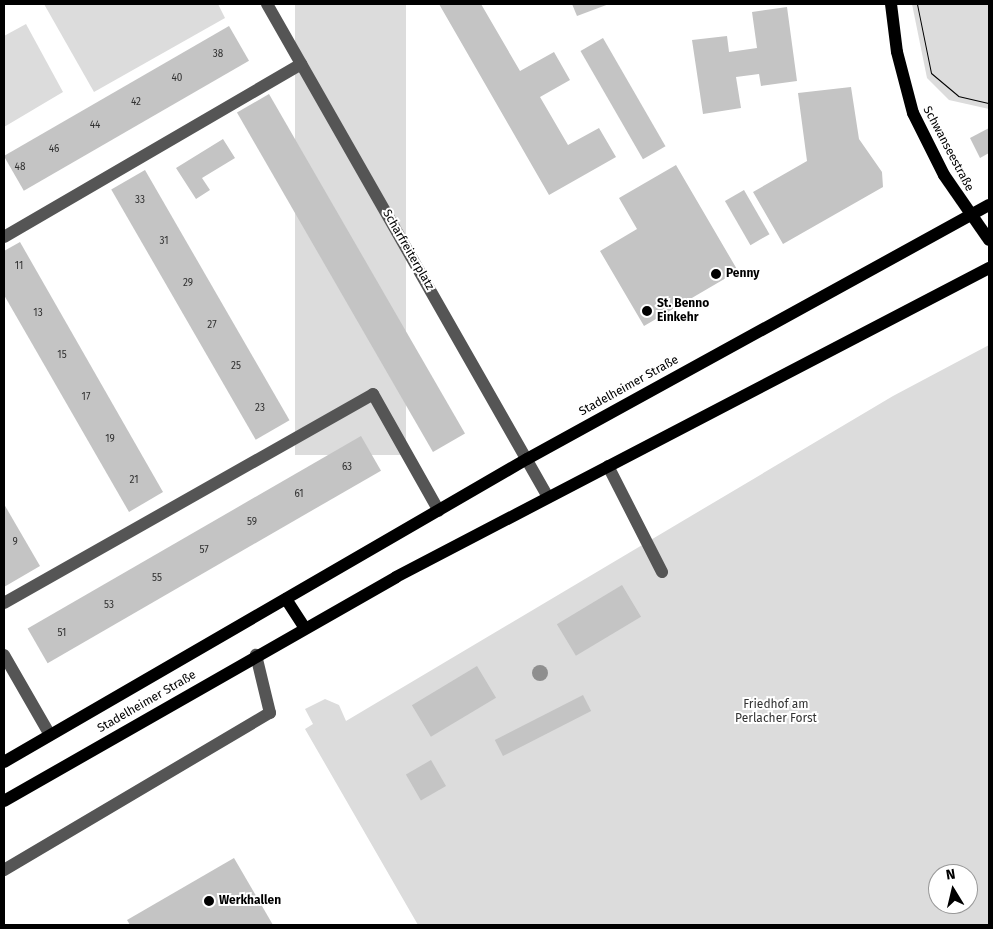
<!DOCTYPE html>
<meta charset="utf-8">
<style>
body{margin:0}
#map{position:relative;width:993px;height:929px;overflow:hidden;background:#fff;font-family:"Fira Sans",sans-serif}
div>[style]{position:absolute}
[style*='--x']{left:calc(var(--x)*1px);top:calc(var(--y)*1px);width:calc(var(--w)*1px);rotate:calc(var(--a)*1deg)}
.green>*{inset:0;background:#dcdcdc;transform-origin:0 0}
.building>*{inset:0;background:#c4c4c4;transform-origin:0 0}
.minor>*{height:12px;margin:-6px;padding:0 6px;transform-origin:6px;border-radius:6px;background:#555}
.major>*{height:12px;margin:-6px;padding:0 6px;transform-origin:6px;border-radius:6px;background:#000}
.tram>*{height:1px;margin:-0.5px;padding:0 0.5px;transform-origin:0.5px;border-radius:0.5px;background:#000}
.trees>*{width:16px;height:16px;margin:-8px;border-radius:50%;background:#8f8f8f}
.dots>*{width:14px;height:14px;translate:-50% -50%;box-sizing:border-box;border:2px solid #fff;border-radius:50%}
span{translate:-50% -50%;white-space:nowrap;text-align:center;line-height:1.15;-webkit-text-stroke:4px #fff;paint-order:stroke}
.number-label{font-size:10px;color:#313131}
.number-label span{-webkit-text-stroke-width:0}
.street-label{font-size:12px;color:#000}
.poi-label{font-size:12px;color:#000;font-weight:700}
.left{translate:0 -50%;text-align:left}
.park-label{font-size:12px;color:#333}
.frame{position:absolute;inset:0;border:5px solid #000;pointer-events:none}
.north{position:absolute;left:928px;top:864px;width:50px;height:50px;box-sizing:border-box;background:#fff;border:1px solid #999;border-radius:50%;rotate:351deg;font-size:14px;font-weight:700;line-height:20px;text-align:center;color:#000}
.north::after{content:'';display:block;margin:auto;width:18px;height:22px;background:#000;clip-path:polygon(50% 0,100% 100%,50% 72%,0 100%)}
</style>
<div id="map">
<div class="green">
<i style="clip-path:polygon(44px 4px,218px 4px,225px 18px,94px 92px)"></i>
<i style="left:295px;top:4px;width:111px;height:451px"></i>
<i style="clip-path:polygon(912px 4px,989px 4px,989px 109px,949px 100px,927px 78px)"></i>
<i style="clip-path:polygon(26px 24px,63px 92px,4px 127px,4px 36px)"></i>
<i style="clip-path:polygon(evenodd,989px 345px,989px 925px,418px 925px,305px 729px,313px 724px,305px 709px,325px 699px,339px 705px,346px 721px,893px 396px,989px 345px,938px 874px,968px 874px,968px 904px,938px 904px,938px 874px)"></i>
</div>
<div class="building">
<i style="clip-path:polygon(439px 4px,481px 4px,520px 71px,554px 52px,570px 80px,540px 97px,568px 145px,599px 128px,616px 157px,549px 195px)"></i>
<i style="clip-path:polygon(572px 4px,609px 4px,577px 16px)"></i>
<i style="clip-path:polygon(787px 7px,797px 81px,761px 86px,759px 74px,736px 77px,741px 108px,703px 114px,692px 40px,727px 36px,729px 52px,757px 48px,752px 12px)"></i>
<i style="left:229px;top:26px;width:40px;height:260px;rotate:60deg"></i>
<i style="left:603px;top:38px;width:125px;height:26px;rotate:60deg"></i>
<i style="clip-path:polygon(851px 87px,859px 139px,882px 172px,883px 187px,783px 244px,753px 192px,807px 161px,798px 93px)"></i>
<i style="left:269px;top:94px;width:392px;height:37px;rotate:60deg"></i>
<i style="clip-path:polygon(989px 128px,989px 153px,980px 158px,970px 138px)"></i>
<i style="clip-path:polygon(223px 139px,235px 158px,202px 178px,210px 190px,196px 199px,176px 168px)"></i>
<i style="clip-path:polygon(676px 165px,738px 271px,644px 326px,600px 251px,637px 229px,619px 198px)"></i>
<i style="left:145px;top:170px;width:289px;height:39px;rotate:60deg"></i>
<i style="left:744px;top:190px;width:51px;height:22px;rotate:60deg"></i>
<i style="clip-path:polygon(20px 242px,163px 492px,129px 512px,4px 295px,4px 251px)"></i>
<i style="left:361px;top:436px;width:40px;height:385px;rotate:60deg"></i>
<i style="clip-path:polygon(4px 504px,40px 566px,4px 587px)"></i>
<i style="left:622px;top:585px;width:37px;height:76px;rotate:59deg"></i>
<i style="left:477px;top:666px;width:37px;height:76px;rotate:59deg"></i>
<i style="left:583px;top:695px;width:18px;height:99px;rotate:63deg"></i>
<i style="left:431px;top:760px;width:30px;height:29px;rotate:60deg"></i>
<i style="clip-path:polygon(234px 858px,273px 925px,130px 925px,127px 920px)"></i>
</div>
<div class="minor">
<i style="--x:267;--y:4;--w:567;--a:60.32"></i>
<i style="--x:4;--y:237;--w:344;--a:-30.2"></i>
<i style="--x:608;--y:466;--w:119;--a:63"></i>
<i style="--x:4;--y:603;--w:424;--a:-29.5"></i>
<i style="--x:373;--y:394;--w:134;--a:60.6"></i>
<i style="--x:4;--y:655;--w:92;--a:60.1"></i>
<i style="--x:4;--y:870;--w:309;--a:-30.6"></i>
<i style="--x:270;--y:713;--w:60;--a:-103.6"></i>
</div>
<div class="major">
<i style="--x:891;--y:4;--w:48;--a:82.9"></i>
<i style="--x:897;--y:52;--w:63;--a:75.3"></i>
<i style="--x:913;--y:113;--w:69;--a:63.4"></i>
<i style="--x:944;--y:175;--w:79;--a:55.3"></i>
<i style="--x:286;--y:599;--w:33;--a:57"></i>
<i style="--x:4;--y:762;--w:604;--a:-30.09"></i>
<i style="--x:527;--y:459;--w:527;--a:-28.8"></i>
<i style="--x:4;--y:801;--w:451;--a:-29.7"></i>
<i style="--x:396;--y:577;--w:669;--a:-27.52"></i>
</div>
<div class="tram">
<i style="--x:917;--y:4;--w:70;--a:78.5"></i>
<i style="--x:931;--y:73;--w:35;--a:40"></i>
<i style="--x:958;--y:96;--w:32;--a:13"></i>
</div>
<div class="trees">
<i style="left:540px;top:673px"></i>
</div>
<div class="dots">
<i style="left:716px;top:274px;background:#000"></i>
<i style="left:647px;top:311px;background:#000"></i>
<i style="left:209px;top:901px;background:#000"></i>
</div>
<div class="number-label">
<span style="left:218px;top:55px">38</span>
<span style="left:177px;top:79px">40</span>
<span style="left:136px;top:103px">42</span>
<span style="left:95px;top:126px">44</span>
<span style="left:54px;top:150px">46</span>
<span style="left:20px;top:168px">48</span>
<span style="left:140px;top:201px">33</span>
<span style="left:164px;top:242px">31</span>
<span style="left:19px;top:267px">11</span>
<span style="left:188px;top:284px">29</span>
<span style="left:38px;top:314px">13</span>
<span style="left:212px;top:326px">27</span>
<span style="left:62px;top:356px">15</span>
<span style="left:236px;top:367px">25</span>
<span style="left:86px;top:398px">17</span>
<span style="left:260px;top:409px">23</span>
<span style="left:110px;top:440px">19</span>
<span style="left:347px;top:468px">63</span>
<span style="left:134px;top:481px">21</span>
<span style="left:299px;top:495px">61</span>
<span style="left:252px;top:523px">59</span>
<span style="left:15px;top:543px">9</span>
<span style="left:204px;top:551px">57</span>
<span style="left:157px;top:579px">55</span>
<span style="left:109px;top:606px">53</span>
<span style="left:62px;top:634px">51</span>
</div>
<div class="street-label">
<span style="left:948px;top:149px;rotate:62deg">Schwanseestraße</span>
<span style="left:408px;top:250px;rotate:60deg">Scharfreiterplatz</span>
<span style="left:629px;top:386px;rotate:-29deg">Stadelheimer Straße</span>
<span style="left:147px;top:702px;rotate:-30deg">Stadelheimer Straße</span>
</div>
<div class="poi-label">
<span class="left" style="left:726px;top:274px">Penny</span>
<span class="left" style="left:657px;top:311px">St. Benno<br>Einkehr</span>
<span class="left" style="left:219px;top:901px">Werkhallen</span>
</div>
<div class="park-label">
<span style="left:776px;top:712px">Friedhof am<br>Perlacher Forst</span>
</div>
<div class="frame"></div>
<div class="north">N</div>
</div>
